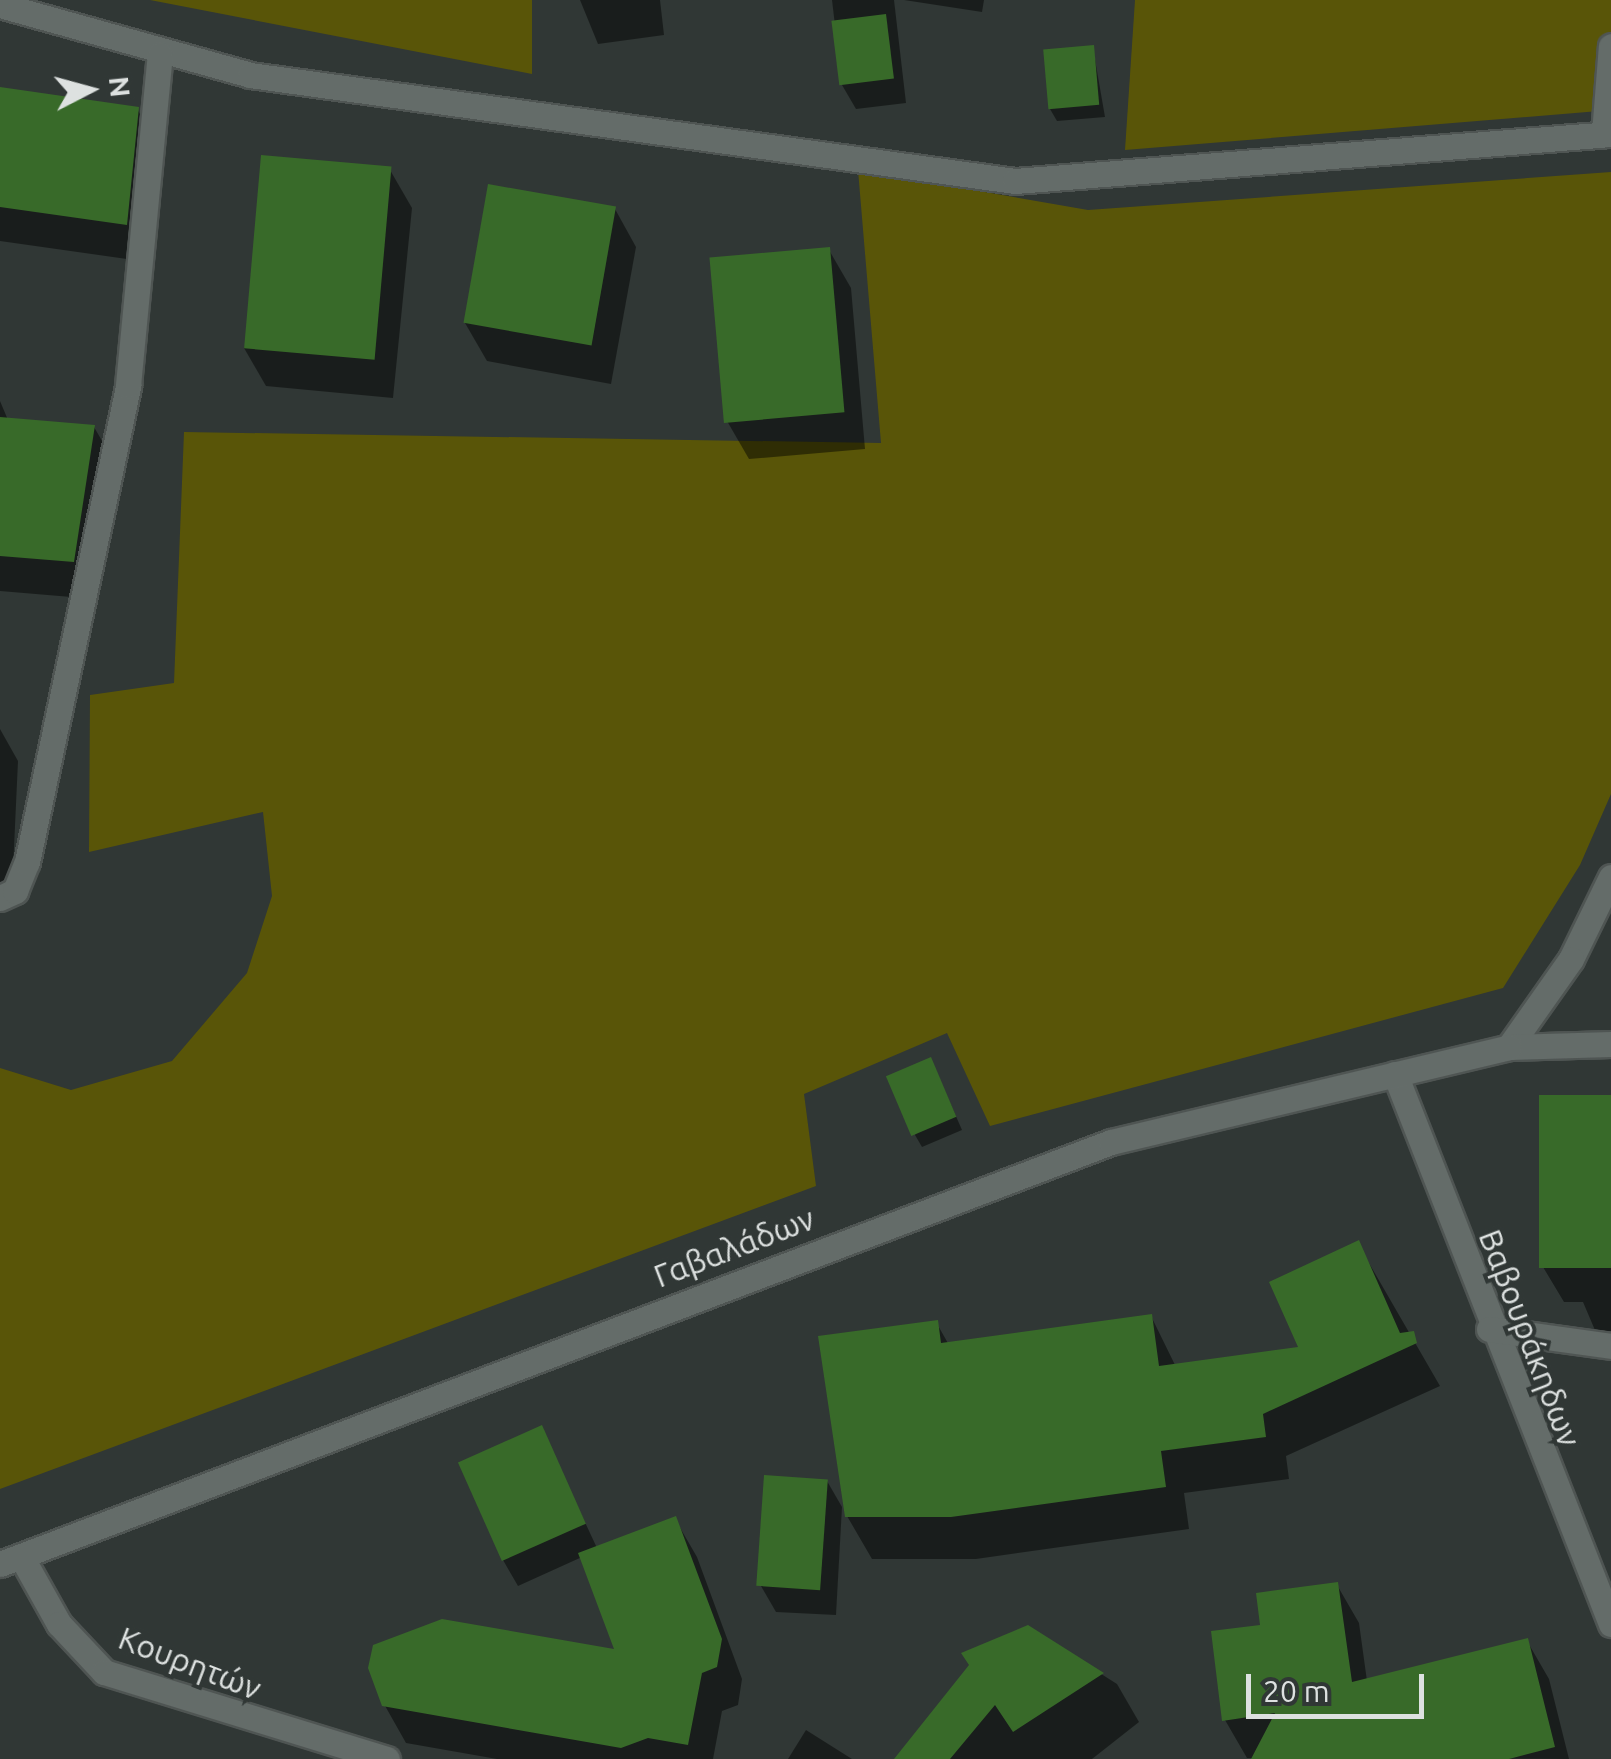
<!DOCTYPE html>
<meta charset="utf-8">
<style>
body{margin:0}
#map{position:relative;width:1611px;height:1759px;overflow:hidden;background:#303735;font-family:Ubuntu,sans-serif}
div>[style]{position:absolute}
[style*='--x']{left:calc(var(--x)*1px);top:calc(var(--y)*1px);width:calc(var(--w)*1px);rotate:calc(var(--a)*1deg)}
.green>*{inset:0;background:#595508}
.shadow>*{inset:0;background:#0007}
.building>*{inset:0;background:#386a29;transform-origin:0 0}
.roads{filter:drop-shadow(2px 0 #4f5553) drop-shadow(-2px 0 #4f5553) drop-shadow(0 2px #4f5553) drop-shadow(0 -2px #4f5553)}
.service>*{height:25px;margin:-12.5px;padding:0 12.5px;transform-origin:12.5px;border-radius:12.5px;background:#646c69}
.minor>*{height:25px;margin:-12.5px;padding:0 12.5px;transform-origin:12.5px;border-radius:12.5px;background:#646c69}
.tertiary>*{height:25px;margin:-12.5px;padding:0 12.5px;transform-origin:12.5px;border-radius:12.5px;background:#646c69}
span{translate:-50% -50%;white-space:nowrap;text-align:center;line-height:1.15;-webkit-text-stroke:8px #303735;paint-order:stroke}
.street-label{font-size:32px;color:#dde1e0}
.north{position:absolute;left:40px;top:40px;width:100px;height:100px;-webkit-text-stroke:8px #303735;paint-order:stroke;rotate:84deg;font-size:28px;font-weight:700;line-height:40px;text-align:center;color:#dde1e0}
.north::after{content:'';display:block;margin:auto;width:35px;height:45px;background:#dde1e0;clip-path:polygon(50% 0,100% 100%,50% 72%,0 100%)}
.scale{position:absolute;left:1246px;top:1674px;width:178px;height:45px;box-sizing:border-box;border:5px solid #dde1e0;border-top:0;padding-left:12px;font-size:30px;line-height:35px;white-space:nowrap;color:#dde1e0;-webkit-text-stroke:8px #303735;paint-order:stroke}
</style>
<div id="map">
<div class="green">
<i style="clip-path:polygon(150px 0,532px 0,532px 74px)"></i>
<i style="clip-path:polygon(1135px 0,1611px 0,1611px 110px,1125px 150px)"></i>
<i style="clip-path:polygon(858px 170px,1088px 210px,1611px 172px,1611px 794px,1580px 865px,1503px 988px,990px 1126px,947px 1033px,804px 1094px,816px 1186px,0 1489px,0 1068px,71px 1090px,172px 1061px,247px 973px,272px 896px,263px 812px,89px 852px,90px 695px,174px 683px,184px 432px,881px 443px)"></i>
</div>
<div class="shadow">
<i style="clip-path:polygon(580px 0,660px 0,664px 35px,598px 44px)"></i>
<i style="clip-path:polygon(832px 0,894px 0,906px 103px,856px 109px,842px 85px)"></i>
<i style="clip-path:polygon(904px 0,984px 0,982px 12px)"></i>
<i style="clip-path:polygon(1093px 48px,1105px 117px,1057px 121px,1050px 109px)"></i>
<i style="clip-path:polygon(0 90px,137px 109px,159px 147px,148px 262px,0 241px)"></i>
<i style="clip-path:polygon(390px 170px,412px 208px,393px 398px,266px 386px,244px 348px)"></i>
<i style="clip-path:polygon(615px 209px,636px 247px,611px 384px,487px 361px,465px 323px)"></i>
<i style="clip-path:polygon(829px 250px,851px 288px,865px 449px,749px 459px,727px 421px)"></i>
<i style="clip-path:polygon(0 401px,8px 420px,94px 427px,116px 465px,95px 599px,0 591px)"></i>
<i style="clip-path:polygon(0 729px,18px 761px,12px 891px,0 891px)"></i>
<i style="clip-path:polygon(937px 1073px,962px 1130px,922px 1147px,915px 1135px)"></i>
<i style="clip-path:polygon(1611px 1097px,1611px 1349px,1603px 1349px,1583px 1302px,1564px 1302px,1543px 1267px)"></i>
<i style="clip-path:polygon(1358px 1244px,1440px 1386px,1286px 1456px,1289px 1479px,1184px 1493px,1189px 1529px,976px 1559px,872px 1559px,847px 1516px,936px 1322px,949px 1345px,1151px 1316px,1176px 1367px,1302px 1349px)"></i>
<i style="clip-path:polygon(541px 1428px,597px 1548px,675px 1519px,697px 1557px,742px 1679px,738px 1705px,722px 1711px,713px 1759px,497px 1759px,406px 1743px,384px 1704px,617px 1652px,582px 1557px,518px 1586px,503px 1560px)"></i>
<i style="clip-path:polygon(827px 1481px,842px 1507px,836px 1615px,776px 1612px,761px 1586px)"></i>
<i style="clip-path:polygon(1337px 1585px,1359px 1623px,1367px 1681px,1527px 1641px,1549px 1679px,1569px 1759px,1247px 1758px,1225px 1720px,1263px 1627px)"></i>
<i style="clip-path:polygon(1027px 1627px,1117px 1684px,1139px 1722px,1092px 1759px,897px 1759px)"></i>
<i style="clip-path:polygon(806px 1730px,852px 1759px,788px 1759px)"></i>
</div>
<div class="building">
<i style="left:886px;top:14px;width:65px;height:55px;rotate:83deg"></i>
<i style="left:1094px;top:45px;width:60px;height:51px;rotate:85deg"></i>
<i style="clip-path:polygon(0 87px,139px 107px,127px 225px,0 207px)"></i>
<i style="left:261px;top:155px;width:131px;height:194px;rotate:5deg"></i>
<i style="left:488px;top:184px;width:130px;height:141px;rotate:10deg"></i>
<i style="left:830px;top:247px;width:166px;height:121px;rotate:85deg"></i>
<i style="clip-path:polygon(0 417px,95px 425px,74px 562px,0 556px)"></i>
<i style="left:931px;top:1057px;width:65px;height:49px;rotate:67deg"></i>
<i style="left:1611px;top:1095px;width:173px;height:72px;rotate:90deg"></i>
<i style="clip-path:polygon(1359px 1240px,1400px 1333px,1414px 1331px,1417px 1343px,1263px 1414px,1266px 1437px,1161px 1451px,1166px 1487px,951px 1517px,845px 1517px,818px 1336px,938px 1320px,941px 1343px,1152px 1314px,1159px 1366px,1298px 1347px,1269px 1282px)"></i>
<i style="left:542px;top:1425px;width:108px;height:92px;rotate:66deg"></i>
<i style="left:764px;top:1475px;width:64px;height:111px;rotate:4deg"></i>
<i style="clip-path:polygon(676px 1516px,722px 1639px,717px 1667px,702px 1673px,688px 1745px,648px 1738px,621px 1748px,382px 1706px,368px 1668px,373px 1645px,442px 1619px,614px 1649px,578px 1553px)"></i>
<i style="clip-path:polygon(1338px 1582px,1352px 1682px,1528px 1638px,1555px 1747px,1509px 1759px,1251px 1759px,1275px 1713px,1222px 1721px,1211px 1631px,1260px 1625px,1256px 1593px)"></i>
<i style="clip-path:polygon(1028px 1625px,1104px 1673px,1013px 1732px,995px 1705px,950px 1759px,894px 1759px,969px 1665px,961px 1653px)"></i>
</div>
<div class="roads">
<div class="service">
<i style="--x:1604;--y:134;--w:88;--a:-85.5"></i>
</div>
<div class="minor">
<i style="--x:0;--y:5;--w:260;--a:15.6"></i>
<i style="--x:250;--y:75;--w:772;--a:7.89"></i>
<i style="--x:1015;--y:181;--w:598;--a:-4.51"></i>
<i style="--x:1611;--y:877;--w:91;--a:116"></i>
<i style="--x:1571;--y:959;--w:108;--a:125.2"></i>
<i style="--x:1509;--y:1047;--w:102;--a:-1.7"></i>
<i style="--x:0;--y:898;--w:17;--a:-25"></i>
<i style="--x:15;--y:891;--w:31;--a:-68"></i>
<i style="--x:27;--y:862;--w:488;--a:-78"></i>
<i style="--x:128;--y:385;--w:332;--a:-84.5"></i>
<i style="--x:1395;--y:1074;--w:591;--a:68.56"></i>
<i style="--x:1489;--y:1329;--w:123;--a:7.9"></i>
</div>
<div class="tertiary">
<i style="--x:21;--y:1556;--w:78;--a:60.8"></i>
<i style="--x:59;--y:1624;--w:66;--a:46.8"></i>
<i style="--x:104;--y:1672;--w:296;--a:17.1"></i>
<i style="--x:0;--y:1564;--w:1188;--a:-20.8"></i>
<i style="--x:1111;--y:1142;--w:409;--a:-13.4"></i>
</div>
</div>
<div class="street-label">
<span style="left:734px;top:1247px;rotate:-21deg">Γαβαλάδων</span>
<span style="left:1530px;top:1338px;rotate:69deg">Βαβουράκηδων</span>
<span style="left:190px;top:1663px;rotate:21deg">Κουρητών</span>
</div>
<div class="north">N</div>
<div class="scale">20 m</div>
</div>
